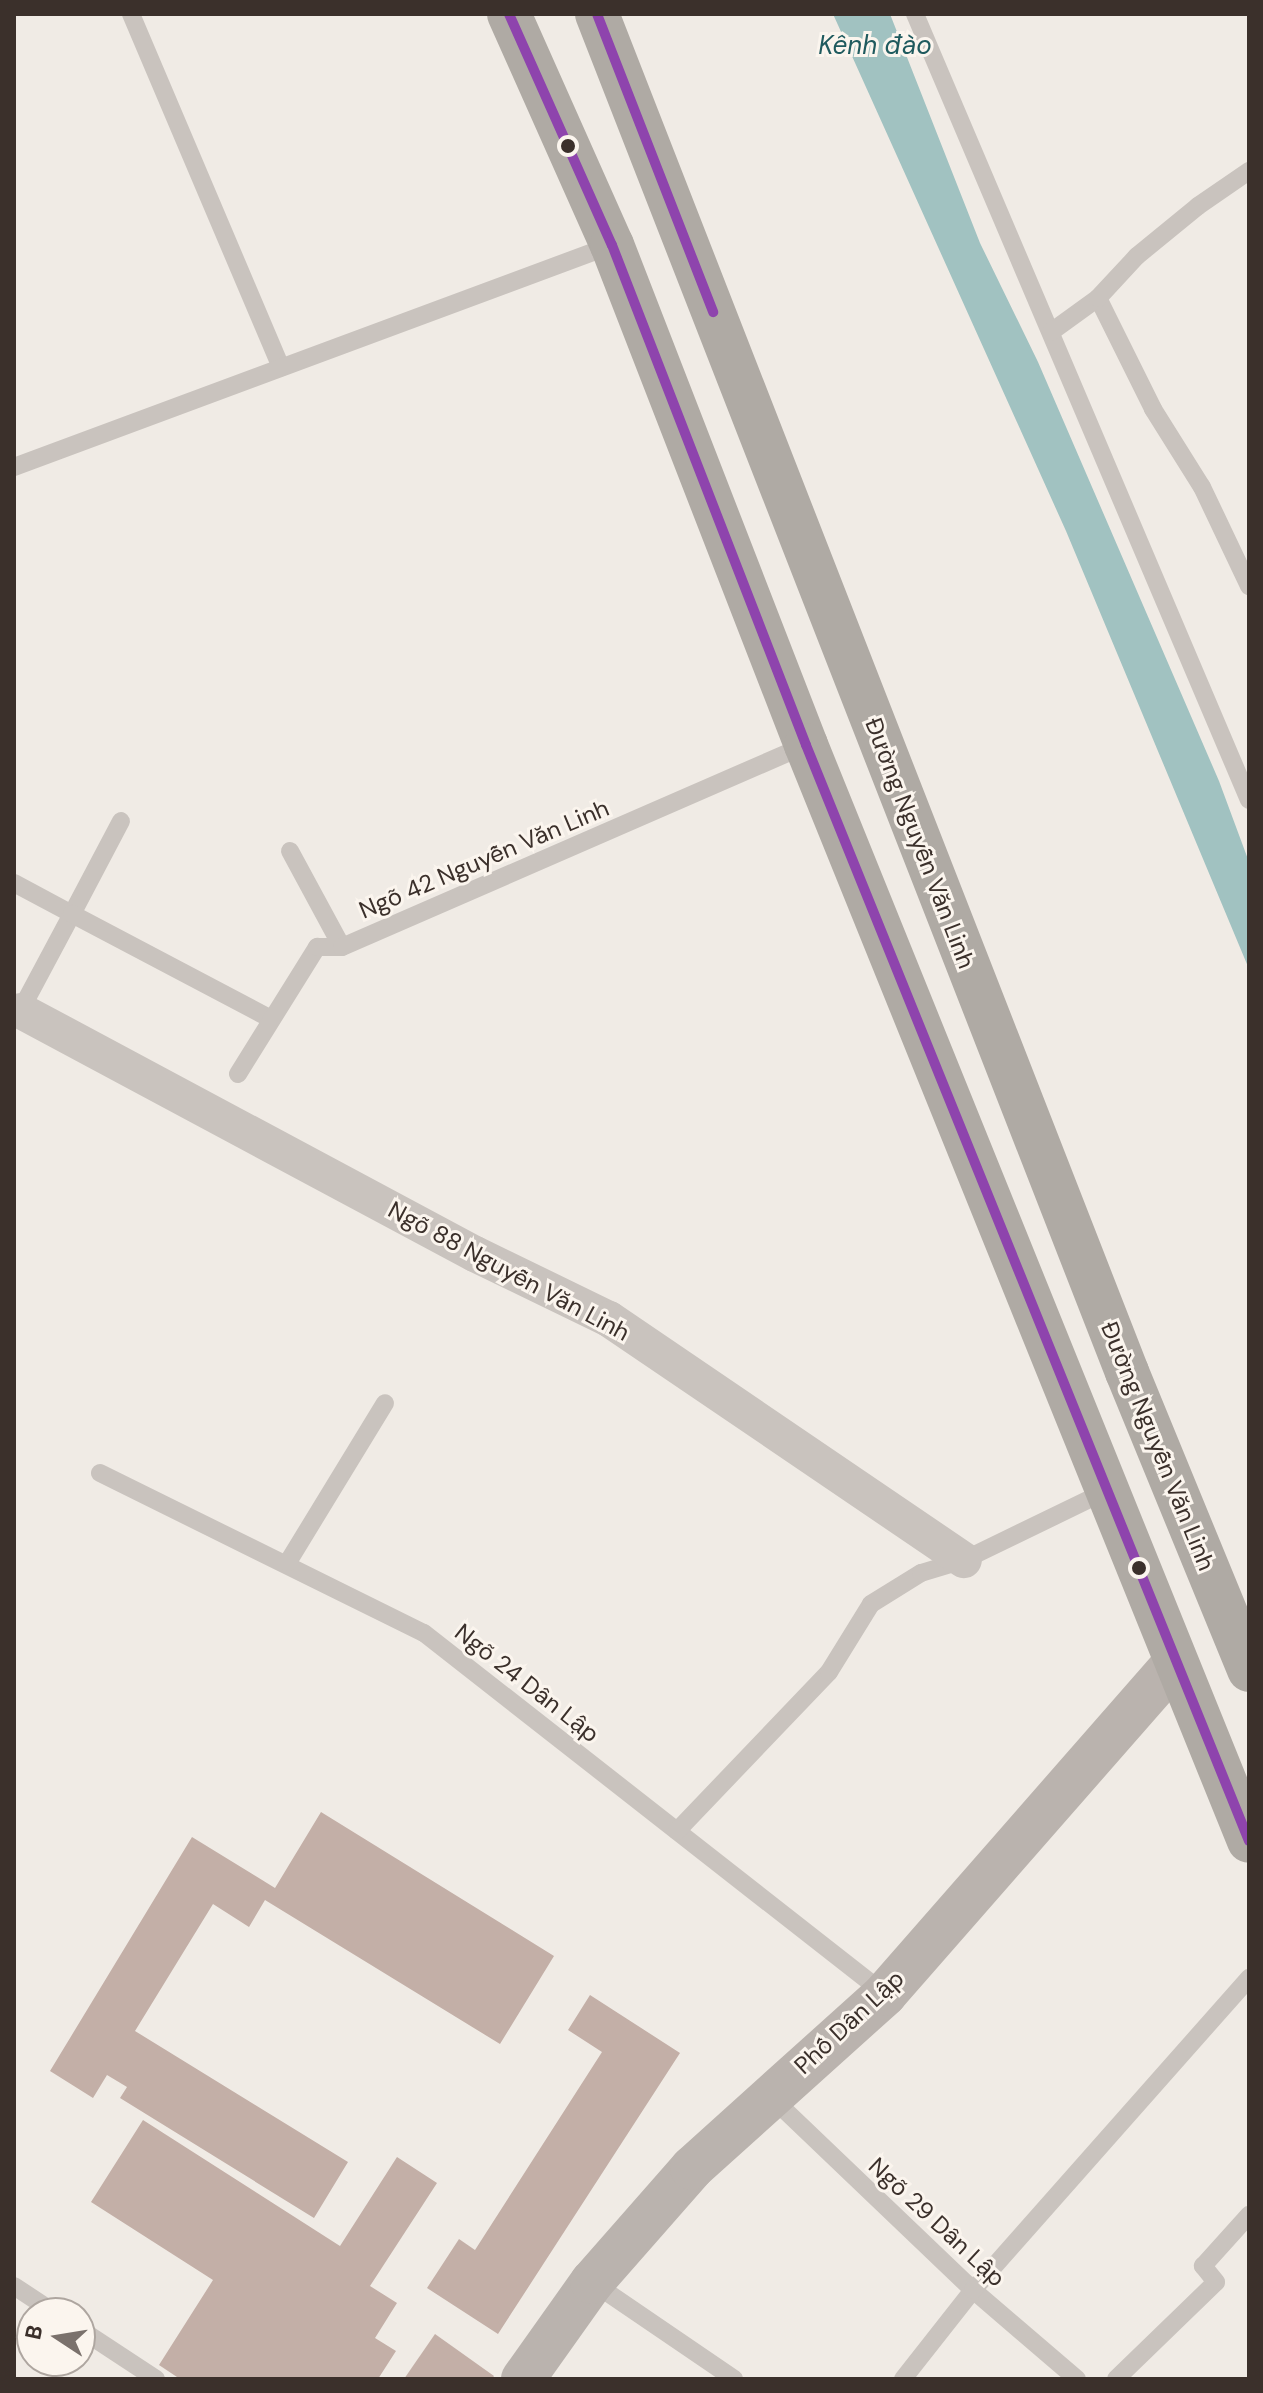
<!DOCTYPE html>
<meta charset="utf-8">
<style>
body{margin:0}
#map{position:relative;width:1263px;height:2393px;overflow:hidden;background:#f0ebe5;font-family:"DM Sans",sans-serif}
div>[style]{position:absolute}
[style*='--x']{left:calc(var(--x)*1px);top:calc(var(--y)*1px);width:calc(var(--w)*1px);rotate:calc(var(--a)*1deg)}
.water>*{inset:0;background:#a1c2c1}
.building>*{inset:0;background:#c3afa7}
.lane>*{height:18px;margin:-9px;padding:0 9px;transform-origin:9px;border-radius:9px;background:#c9c3be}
.street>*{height:36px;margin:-18px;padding:0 18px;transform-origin:18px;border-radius:18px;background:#c9c3be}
.secondary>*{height:44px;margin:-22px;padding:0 22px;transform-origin:22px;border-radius:22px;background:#bab3ae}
.highway>*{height:44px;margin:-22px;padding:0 22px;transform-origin:22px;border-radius:22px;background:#afaaa4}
.bus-1>*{height:10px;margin:-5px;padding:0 5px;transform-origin:5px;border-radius:5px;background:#8e44ad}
.dots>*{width:22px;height:22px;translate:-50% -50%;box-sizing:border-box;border:4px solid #fbf5ee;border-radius:50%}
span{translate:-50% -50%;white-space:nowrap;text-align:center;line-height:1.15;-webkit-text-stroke:6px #fbf5ee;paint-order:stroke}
.street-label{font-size:24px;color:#3b302b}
.water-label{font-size:26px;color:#1f5a5e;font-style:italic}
.frame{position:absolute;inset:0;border:16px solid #3b302b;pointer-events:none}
.north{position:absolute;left:16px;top:2297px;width:80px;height:80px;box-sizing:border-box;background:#fbf5ee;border:2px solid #aea6a0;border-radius:50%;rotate:282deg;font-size:22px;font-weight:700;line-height:32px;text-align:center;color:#3b302b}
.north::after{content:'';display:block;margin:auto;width:28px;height:36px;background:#7a716c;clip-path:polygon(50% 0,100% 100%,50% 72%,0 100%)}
</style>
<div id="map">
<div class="water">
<i style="clip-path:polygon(833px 14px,890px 14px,980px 243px,1038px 362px,1219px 781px,1249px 862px,1249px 969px,1066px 531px)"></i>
</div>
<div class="building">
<i style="clip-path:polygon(321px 1812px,554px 1956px,500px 2044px,265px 1900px,249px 1927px,213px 1904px,135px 2031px,348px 2162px,314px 2218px,120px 2098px,127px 2087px,107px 2075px,93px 2098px,50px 2071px,192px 1837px,275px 1888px)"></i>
<i style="clip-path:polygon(590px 1995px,680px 2053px,498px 2334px,427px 2288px,459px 2239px,475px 2250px,602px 2052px,568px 2030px)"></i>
<i style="clip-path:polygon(143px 2120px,340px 2246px,397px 2157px,437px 2183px,370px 2286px,397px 2303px,375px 2338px,396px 2351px,378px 2379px,180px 2379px,159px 2365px,213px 2280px,91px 2202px)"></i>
<i style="clip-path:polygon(435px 2334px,494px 2376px,492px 2379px,404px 2379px)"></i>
</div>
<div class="lane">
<i style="--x:131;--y:14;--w:384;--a:67"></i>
<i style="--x:915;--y:14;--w:854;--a:66.98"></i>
<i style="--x:1098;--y:298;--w:124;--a:63.6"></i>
<i style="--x:1153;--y:409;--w:92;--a:57.9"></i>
<i style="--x:1202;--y:487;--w:110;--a:64.6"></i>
<i style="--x:1051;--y:332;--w:58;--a:-35.9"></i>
<i style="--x:1098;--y:298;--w:57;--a:-47.1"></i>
<i style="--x:1137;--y:256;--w:79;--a:-39.3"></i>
<i style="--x:1198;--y:206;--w:62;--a:-34.5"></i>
<i style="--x:14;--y:467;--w:638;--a:-20.37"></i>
<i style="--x:290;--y:851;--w:109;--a:61.6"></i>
<i style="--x:14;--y:883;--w:66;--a:28.1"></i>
<i style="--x:72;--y:914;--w:105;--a:-62.2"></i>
<i style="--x:17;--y:1017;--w:117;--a:-61.9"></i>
<i style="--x:72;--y:914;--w:225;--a:27.8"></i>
<i style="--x:238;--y:1074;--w:150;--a:-58.1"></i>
<i style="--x:317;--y:947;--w:25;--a:0"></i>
<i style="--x:342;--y:947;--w:506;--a:-23.53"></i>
<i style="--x:100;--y:1473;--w:361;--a:26.3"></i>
<i style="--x:424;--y:1633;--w:586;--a:38.06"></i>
<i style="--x:288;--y:1562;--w:186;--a:-58.6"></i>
<i style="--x:677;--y:1831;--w:220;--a:-46.3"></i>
<i style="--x:829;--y:1672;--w:80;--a:-58.3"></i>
<i style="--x:871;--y:1604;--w:59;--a:-31.8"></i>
<i style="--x:921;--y:1573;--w:45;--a:-16.8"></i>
<i style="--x:964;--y:1560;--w:158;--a:-25.9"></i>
<i style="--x:771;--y:2097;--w:279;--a:43.7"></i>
<i style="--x:973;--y:2290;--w:137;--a:40.6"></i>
<i style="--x:592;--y:2282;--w:172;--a:34.3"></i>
<i style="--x:14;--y:2286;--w:49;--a:33.4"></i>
<i style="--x:80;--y:2329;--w:91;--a:33.3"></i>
<i style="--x:903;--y:2379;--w:113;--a:-51.8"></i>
<i style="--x:973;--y:2290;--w:417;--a:-48.5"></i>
<i style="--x:1116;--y:2379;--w:139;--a:-44.1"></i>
<i style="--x:1216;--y:2282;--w:21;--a:-129"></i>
<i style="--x:1203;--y:2266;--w:69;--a:-48"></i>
</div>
<div class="street">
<i style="--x:21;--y:1011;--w:515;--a:28.16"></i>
<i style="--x:475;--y:1254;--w:149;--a:25.9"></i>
<i style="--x:609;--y:1319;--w:429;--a:34.2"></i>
</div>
<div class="secondary">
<i style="--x:523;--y:2379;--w:119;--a:-54.6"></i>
<i style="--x:592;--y:2282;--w:152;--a:-48.7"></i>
<i style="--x:692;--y:2168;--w:260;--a:-42"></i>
<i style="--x:885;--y:1994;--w:440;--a:-48.8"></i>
</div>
<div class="highway">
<i style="--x:509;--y:14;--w:253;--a:66"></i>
<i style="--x:612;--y:245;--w:536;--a:68.79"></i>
<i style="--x:806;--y:745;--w:1182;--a:67.99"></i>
<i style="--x:597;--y:14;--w:1458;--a:68.68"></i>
<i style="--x:1127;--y:1372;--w:322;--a:67.7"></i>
</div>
<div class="bus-1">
<i style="--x:509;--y:14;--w:253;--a:66"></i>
<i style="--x:612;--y:245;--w:536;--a:68.79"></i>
<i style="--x:806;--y:745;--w:1182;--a:67.99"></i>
<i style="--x:597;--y:14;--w:320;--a:68.7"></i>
</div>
<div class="dots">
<i style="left:568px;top:146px;background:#3b302b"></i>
<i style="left:1139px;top:1568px;background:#3b302b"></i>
</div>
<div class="street-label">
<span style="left:920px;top:843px;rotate:69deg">Đường Nguyễn Văn Linh</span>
<span style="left:484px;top:859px;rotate:-23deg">Ngõ 42 Nguyễn Văn Linh</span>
<span style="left:509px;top:1271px;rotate:28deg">Ngõ 88 Nguyễn Văn Linh</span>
<span style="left:1158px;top:1446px;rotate:68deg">Đường Nguyễn Văn Linh</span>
<span style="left:527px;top:1683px;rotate:38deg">Ngõ 24 Dân Lập</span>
<span style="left:849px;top:2022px;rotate:-43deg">Phố Dân Lập</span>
<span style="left:937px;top:2222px;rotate:43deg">Ngõ 29 Dân Lập</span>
</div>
<div class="water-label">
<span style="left:875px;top:46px">Kênh đào</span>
</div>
<div class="frame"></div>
<div class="north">B</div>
</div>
